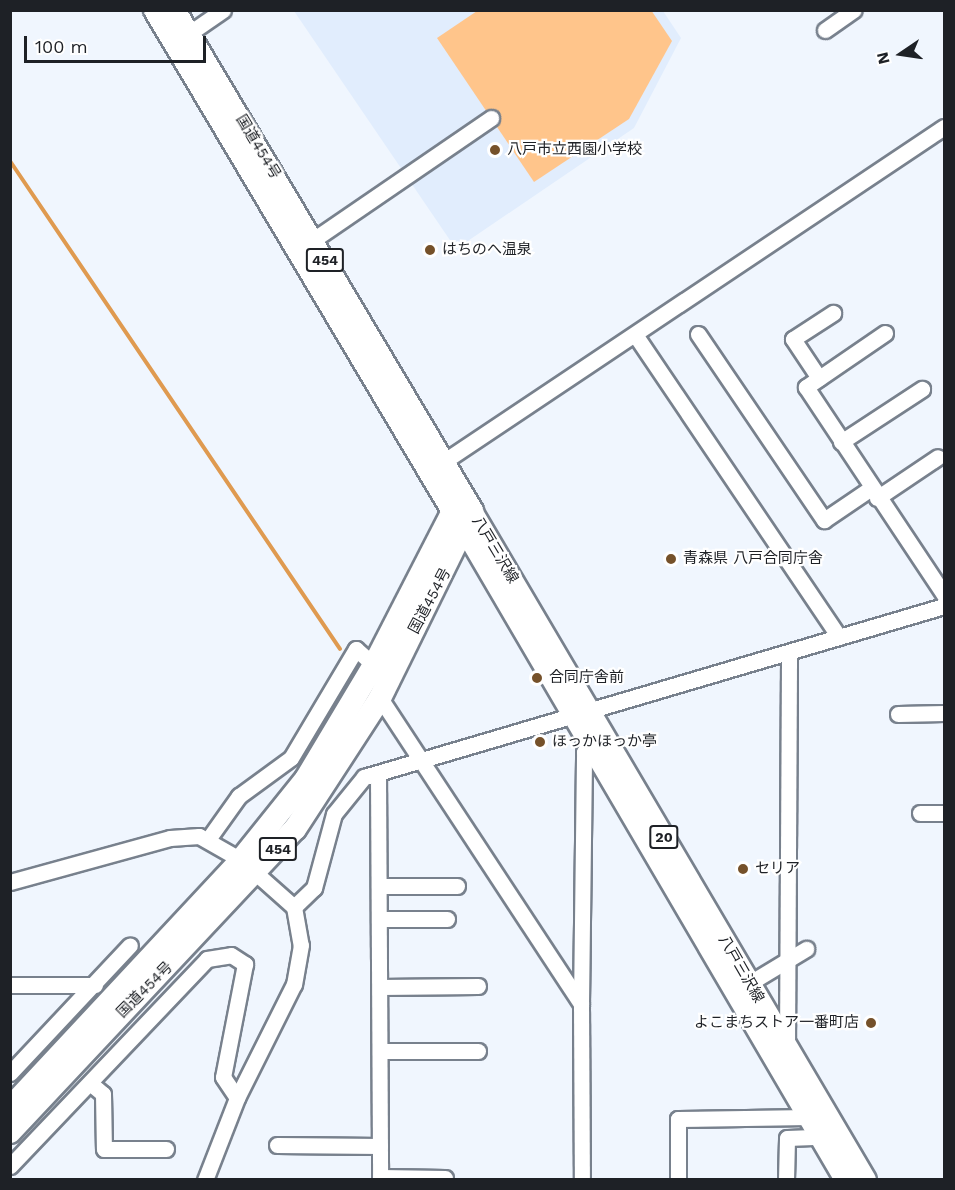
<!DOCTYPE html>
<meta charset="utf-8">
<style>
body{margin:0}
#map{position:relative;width:955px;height:1190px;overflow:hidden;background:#f0f6fe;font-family:"Work Sans","Noto Sans JP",sans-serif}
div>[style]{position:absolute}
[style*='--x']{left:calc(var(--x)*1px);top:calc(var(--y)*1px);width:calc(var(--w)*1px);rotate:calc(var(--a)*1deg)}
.built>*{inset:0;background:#e1edfd}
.green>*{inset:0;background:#ffc58b}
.stream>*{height:4px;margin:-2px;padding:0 2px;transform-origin:2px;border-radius:2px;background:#df9a50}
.roads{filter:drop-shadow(2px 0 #78818d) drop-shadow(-2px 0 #78818d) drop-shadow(0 2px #78818d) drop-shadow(0 -2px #78818d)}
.minor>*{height:15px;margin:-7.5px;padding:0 7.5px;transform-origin:7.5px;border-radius:7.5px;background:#fff}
.major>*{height:20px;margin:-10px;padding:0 10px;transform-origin:10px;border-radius:10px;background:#fff}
.highway>*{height:22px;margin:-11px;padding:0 11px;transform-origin:11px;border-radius:11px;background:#fff}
.dots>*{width:16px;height:16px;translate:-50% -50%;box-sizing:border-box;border:3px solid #fff;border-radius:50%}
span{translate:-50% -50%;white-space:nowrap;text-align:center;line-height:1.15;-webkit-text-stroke:4.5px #fff;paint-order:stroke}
.shield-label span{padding:2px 4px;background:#fff;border:2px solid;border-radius:4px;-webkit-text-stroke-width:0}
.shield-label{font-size:14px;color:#1e2126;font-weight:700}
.street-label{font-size:15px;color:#1e2126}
.poi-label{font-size:15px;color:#1e2126}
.left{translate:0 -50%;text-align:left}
.right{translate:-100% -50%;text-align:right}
.frame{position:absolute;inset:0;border:12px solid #1e2126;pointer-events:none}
.north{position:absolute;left:871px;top:24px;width:60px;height:60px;-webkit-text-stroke:4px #fff;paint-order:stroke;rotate:257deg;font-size:16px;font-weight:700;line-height:24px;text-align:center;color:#1e2126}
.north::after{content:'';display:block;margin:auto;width:21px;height:27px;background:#1e2126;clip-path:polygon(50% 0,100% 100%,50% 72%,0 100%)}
.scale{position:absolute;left:24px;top:36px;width:182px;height:27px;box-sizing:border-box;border:3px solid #1e2126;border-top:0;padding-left:8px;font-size:18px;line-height:21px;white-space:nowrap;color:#1e2126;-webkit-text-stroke:4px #fff;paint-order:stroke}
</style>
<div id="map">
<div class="built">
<i style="clip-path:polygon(294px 11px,663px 11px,681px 38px,634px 128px,456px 249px)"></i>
</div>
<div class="green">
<i style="clip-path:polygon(651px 10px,672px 41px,629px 119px,534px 182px,437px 38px,477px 11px)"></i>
</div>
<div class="stream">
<i style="--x:10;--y:161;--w:589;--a:55.93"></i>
</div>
<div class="roads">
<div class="minor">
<i style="--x:825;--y:30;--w:35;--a:-35"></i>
<i style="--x:181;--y:39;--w:51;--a:-34.6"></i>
<i style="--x:313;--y:240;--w:216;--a:-34.4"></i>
<i style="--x:885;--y:333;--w:96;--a:145.6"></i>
<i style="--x:806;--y:387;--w:250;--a:56.4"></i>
<i style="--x:698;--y:334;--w:225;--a:55.9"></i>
<i style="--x:824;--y:520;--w:57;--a:-34.2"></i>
<i style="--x:636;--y:336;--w:363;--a:56"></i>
<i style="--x:819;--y:378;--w:47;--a:-123.7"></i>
<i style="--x:793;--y:339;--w:48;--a:-33"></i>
<i style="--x:841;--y:442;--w:97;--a:-33.2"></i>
<i style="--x:437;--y:466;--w:610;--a:-33.77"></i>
<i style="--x:877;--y:498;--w:73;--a:-33.9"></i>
<i style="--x:380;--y:698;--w:366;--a:56.7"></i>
<i style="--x:581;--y:1004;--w:176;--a:89.7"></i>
<i style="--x:898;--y:714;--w:46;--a:-1.2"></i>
<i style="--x:378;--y:773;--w:407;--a:89.7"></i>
<i style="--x:920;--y:813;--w:24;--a:0"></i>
<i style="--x:209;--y:838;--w:52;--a:-54.5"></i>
<i style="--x:239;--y:796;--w:64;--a:-36.2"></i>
<i style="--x:291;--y:758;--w:127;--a:-59.2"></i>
<i style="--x:356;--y:649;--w:24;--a:42"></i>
<i style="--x:10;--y:882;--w:166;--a:-15.4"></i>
<i style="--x:170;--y:838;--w:29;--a:-4"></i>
<i style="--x:199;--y:836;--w:48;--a:29.7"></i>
<i style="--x:241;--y:860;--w:71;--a:41.6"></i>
<i style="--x:294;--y:907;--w:39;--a:80"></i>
<i style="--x:301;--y:945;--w:40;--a:100"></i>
<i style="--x:294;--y:984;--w:127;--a:116.6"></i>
<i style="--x:237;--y:1098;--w:88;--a:111.3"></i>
<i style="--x:379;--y:886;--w:78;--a:0"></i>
<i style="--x:294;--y:907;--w:28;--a:-44"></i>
<i style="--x:314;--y:888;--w:77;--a:-74.9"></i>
<i style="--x:334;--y:814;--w:48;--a:-51"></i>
<i style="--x:364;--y:777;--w:605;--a:-16.43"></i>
<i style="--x:380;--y:919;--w:67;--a:0"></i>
<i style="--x:10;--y:985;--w:85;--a:0"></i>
<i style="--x:380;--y:987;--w:98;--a:-0.6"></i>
<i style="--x:743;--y:987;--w:74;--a:-31.1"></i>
<i style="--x:581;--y:1004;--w:252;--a:-89.3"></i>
<i style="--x:584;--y:752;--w:10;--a:-53"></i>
<i style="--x:787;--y:1045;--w:393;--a:-89.7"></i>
<i style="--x:380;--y:1051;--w:98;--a:0"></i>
<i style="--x:10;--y:1073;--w:175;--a:-46.8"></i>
<i style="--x:90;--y:1083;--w:17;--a:40"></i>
<i style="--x:103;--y:1094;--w:55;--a:89"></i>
<i style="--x:104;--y:1149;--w:62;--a:0"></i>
<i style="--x:277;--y:1145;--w:103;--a:0.6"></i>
<i style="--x:10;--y:1166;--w:286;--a:-46.4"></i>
<i style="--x:207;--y:959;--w:24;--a:-9"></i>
<i style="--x:231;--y:955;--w:17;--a:33"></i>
<i style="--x:245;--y:964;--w:115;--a:101"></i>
<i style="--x:223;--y:1077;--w:25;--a:56"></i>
<i style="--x:380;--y:1177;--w:65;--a:0.9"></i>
<i style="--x:678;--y:1180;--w:61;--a:-90"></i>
<i style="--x:678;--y:1119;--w:131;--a:-0.9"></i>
<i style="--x:786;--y:1180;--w:42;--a:-88.6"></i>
<i style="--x:787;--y:1138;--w:33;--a:-2"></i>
</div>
<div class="major">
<i style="--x:459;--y:511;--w:13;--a:0"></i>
<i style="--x:472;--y:511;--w:776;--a:59.5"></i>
<i style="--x:458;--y:519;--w:766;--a:59.65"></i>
</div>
<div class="highway">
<i style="--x:10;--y:1108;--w:339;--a:-47"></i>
<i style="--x:241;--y:860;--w:104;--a:-51.3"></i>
<i style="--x:306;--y:779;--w:133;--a:-59.2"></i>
<i style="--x:374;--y:665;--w:173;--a:-62.8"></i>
<i style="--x:453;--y:511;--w:583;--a:-120.74"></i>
<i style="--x:10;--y:1132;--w:416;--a:-46.8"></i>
<i style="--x:295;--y:829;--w:156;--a:-57"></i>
<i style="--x:380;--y:698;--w:208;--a:-63.8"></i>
<i style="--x:472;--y:511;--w:583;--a:-120.74"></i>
</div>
</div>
<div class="dots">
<i style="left:495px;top:150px;background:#75512a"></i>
<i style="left:430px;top:250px;background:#75512a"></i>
<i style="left:671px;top:559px;background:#75512a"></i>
<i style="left:537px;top:678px;background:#75512a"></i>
<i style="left:540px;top:742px;background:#75512a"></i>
<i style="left:743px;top:869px;background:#75512a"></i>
<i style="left:871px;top:1023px;background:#75512a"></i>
</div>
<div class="shield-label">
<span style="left:325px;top:260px">454</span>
<span style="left:664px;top:837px">20</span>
<span style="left:278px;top:849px">454</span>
</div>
<div class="street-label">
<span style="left:258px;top:147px;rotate:59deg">国道454号</span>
<span style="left:495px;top:550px;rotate:59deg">八戸三沢線</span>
<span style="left:430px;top:601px;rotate:-62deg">国道454号</span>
<span style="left:741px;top:969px;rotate:60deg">八戸三沢線</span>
<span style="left:145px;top:990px;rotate:-45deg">国道454号</span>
</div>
<div class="poi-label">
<span class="left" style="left:507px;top:150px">八戸市立西園小学校</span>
<span class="left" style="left:442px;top:250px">はちのへ温泉</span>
<span class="left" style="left:683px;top:559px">青森県 八戸合同庁舎</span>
<span class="left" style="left:549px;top:678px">合同庁舎前</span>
<span class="left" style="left:552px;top:742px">ほっかほっか亭</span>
<span class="left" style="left:755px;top:869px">セリア</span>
<span class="right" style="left:859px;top:1023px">よこまちストア一番町店</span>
</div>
<div class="frame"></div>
<div class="north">N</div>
<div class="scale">100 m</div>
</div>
